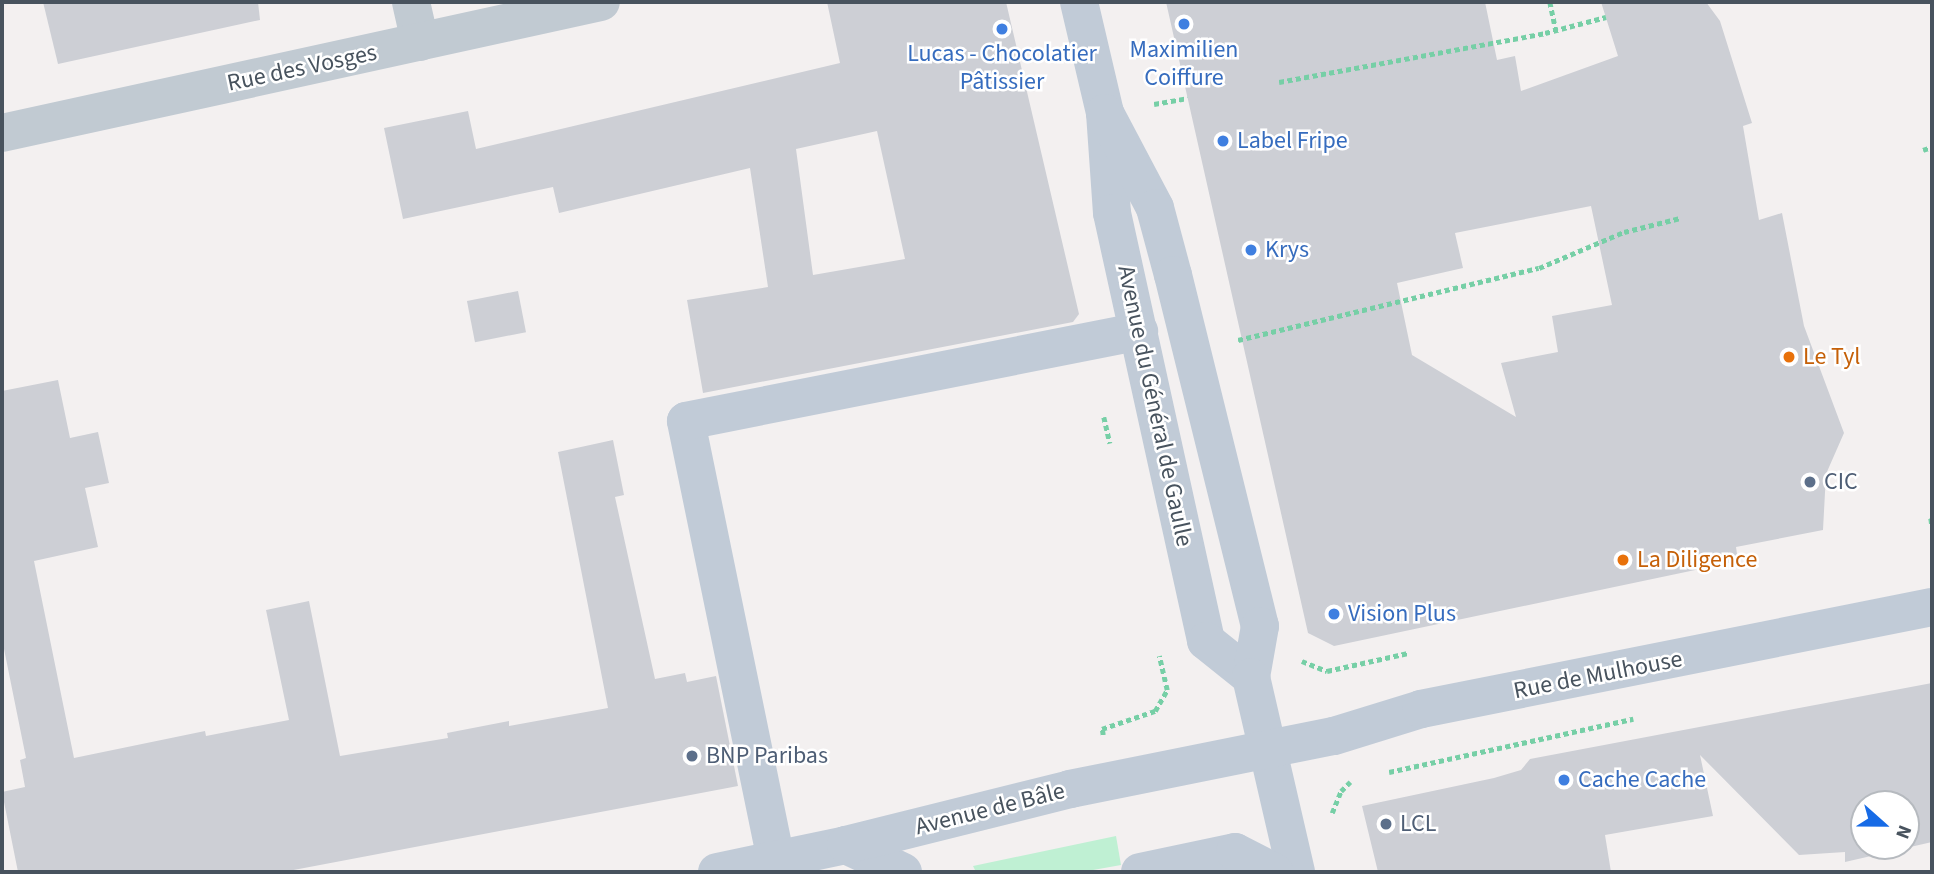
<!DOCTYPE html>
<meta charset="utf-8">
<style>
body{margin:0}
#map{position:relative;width:1934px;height:874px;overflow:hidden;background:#f3f0f0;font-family:"Source Sans 3",sans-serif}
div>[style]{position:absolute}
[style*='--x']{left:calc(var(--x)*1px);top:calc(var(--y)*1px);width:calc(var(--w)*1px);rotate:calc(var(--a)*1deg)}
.green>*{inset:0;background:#bff0d3}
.building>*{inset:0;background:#cdcfd5;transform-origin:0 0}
.path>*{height:4.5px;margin-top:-2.25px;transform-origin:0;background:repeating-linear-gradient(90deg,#76cfa6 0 5px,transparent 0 8.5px)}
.street>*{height:38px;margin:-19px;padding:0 19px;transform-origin:19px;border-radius:19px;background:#c1cad2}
.secondary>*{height:38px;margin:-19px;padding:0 19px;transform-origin:19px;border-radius:19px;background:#c1cbd7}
.dots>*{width:19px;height:19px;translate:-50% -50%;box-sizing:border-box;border:4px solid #fff;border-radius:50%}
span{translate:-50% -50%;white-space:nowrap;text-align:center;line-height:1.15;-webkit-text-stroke:5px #fff;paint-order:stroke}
.shop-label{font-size:24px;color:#366cbe}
.left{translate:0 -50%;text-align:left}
.street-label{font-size:24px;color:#48535e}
.food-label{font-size:24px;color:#c56008}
.service-label{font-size:24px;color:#4e5e75}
.frame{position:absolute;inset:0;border:4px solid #48535e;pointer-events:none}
.north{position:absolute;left:1850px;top:790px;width:70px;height:70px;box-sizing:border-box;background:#fff;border:2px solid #b6babf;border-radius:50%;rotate:111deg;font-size:19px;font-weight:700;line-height:28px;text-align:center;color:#48535e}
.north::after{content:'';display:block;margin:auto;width:24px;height:32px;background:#176be6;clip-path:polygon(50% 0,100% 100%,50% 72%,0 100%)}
</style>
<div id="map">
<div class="green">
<i style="clip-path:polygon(1116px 836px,1121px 865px,1082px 872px,976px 872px,973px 866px)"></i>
</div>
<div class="building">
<i style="clip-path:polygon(43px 2px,258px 2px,260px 20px,58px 64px)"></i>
<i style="clip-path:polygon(evenodd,827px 2px,1006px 2px,1079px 314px,1073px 322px,703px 393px,687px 300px,768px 287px,750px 168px,559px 213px,553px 187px,403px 219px,384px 128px,468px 111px,476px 149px,840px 63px,827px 2px,877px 131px,905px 259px,813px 275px,796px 149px,877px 131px)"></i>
<i style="clip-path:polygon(evenodd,1166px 2px,1485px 2px,1497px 60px,1515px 56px,1521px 91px,1618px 56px,1601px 2px,1706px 2px,1720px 21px,1752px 123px,1743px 126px,1759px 220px,1782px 213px,1804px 326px,1844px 433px,1826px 474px,1823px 530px,1736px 547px,1738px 561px,1334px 646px,1308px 633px,1166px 2px,1591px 206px,1612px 305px,1552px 316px,1558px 352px,1501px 363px,1516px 417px,1412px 355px,1397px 283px,1463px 268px,1455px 233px,1591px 206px)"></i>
<i style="left:518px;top:291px;width:42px;height:52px;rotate:79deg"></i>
<i style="clip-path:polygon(58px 380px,70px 438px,98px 432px,109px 483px,85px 488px,98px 547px,34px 561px,74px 758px,205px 731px,206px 736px,289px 720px,266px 610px,309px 601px,340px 756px,448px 738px,447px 733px,509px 721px,509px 726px,608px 708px,558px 452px,613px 440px,624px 495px,615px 497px,655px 679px,685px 673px,687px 682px,716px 676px,738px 786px,283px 872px,18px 872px,2px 792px,25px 787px,20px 760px,26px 758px,2px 639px,2px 391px)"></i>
<i style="clip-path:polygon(evenodd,1932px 683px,1932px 842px,1845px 862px,1845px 852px,1799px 855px,1700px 755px,1713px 816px,1605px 835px,1611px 872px,1378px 872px,1362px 806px,1494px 778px,1521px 770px,1530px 759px,1932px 683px,1864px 804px,1906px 804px,1906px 846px,1864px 846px,1864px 804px)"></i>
</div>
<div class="path">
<i style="--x:1550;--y:2;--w:29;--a:78"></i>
<i style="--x:1279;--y:82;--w:270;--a:-10.4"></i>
<i style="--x:1545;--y:33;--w:63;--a:-14.7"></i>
<i style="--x:1154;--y:104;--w:34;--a:-10"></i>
<i style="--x:1923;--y:150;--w:9;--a:-18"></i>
<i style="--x:1238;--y:340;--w:309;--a:-13.5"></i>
<i style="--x:1539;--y:268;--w:92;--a:-23"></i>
<i style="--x:1624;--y:232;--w:58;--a:-14"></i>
<i style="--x:1104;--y:417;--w:27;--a:77"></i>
<i style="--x:1931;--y:518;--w:7;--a:82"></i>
<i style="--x:1302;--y:661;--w:27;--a:22"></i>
<i style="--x:1327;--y:671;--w:83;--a:-12.5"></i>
<i style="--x:1103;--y:735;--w:6;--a:-99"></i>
<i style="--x:1102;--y:729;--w:56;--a:-18.8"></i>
<i style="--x:1155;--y:711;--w:24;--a:-60"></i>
<i style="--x:1167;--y:690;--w:35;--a:-103"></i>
<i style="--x:1389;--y:772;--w:250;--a:-12.3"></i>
<i style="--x:1332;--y:813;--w:24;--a:-68"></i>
<i style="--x:1341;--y:791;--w:13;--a:-45"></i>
</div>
<div class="street">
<i style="--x:411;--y:2;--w:41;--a:77.3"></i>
<i style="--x:2;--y:133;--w:613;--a:-12.34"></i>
</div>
<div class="secondary">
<i style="--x:1079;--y:2;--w:114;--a:76.8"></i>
<i style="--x:1105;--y:113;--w:100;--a:86"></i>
<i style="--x:1112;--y:213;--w:438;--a:77.6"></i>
<i style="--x:1206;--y:641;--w:58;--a:38.7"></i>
<i style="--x:1105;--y:113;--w:107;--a:62.2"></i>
<i style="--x:1155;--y:208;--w:69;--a:75"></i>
<i style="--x:1173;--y:275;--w:362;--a:76.1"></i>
<i style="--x:1260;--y:626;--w:52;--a:100"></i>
<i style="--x:1251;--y:677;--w:200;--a:77"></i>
<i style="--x:846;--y:845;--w:63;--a:25.3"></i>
<i style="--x:776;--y:860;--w:448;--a:-101.6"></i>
<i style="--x:686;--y:421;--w:462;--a:-11.2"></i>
<i style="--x:717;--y:872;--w:132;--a:-11.8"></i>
<i style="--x:846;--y:845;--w:231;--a:-14"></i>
<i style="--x:1070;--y:789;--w:269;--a:-11.4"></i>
<i style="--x:1334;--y:736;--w:91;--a:-17.2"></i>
<i style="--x:1421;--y:709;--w:521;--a:-11.29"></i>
<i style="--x:1140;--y:872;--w:97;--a:-11.9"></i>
<i style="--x:1235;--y:852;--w:44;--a:27.1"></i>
</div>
<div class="dots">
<i style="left:1184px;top:24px;background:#3f7fe0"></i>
<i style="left:1002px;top:29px;background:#3f7fe0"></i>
<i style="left:1223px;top:141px;background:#3f7fe0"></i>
<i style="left:1251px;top:250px;background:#3f7fe0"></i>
<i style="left:1789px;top:357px;background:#e8710a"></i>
<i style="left:1810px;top:482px;background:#5c6f8a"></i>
<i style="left:1623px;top:560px;background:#e8710a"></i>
<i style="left:1334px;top:614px;background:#3f7fe0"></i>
<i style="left:692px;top:756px;background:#5c6f8a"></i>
<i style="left:1564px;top:780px;background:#3f7fe0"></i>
<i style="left:1386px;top:824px;background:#5c6f8a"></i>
</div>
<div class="shop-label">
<span style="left:1184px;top:64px">Maximilien<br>Coiffure</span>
<span style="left:1002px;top:68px">Lucas - Chocolatier<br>Pâtissier</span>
<span class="left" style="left:1237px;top:141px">Label Fripe</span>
<span class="left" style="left:1265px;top:250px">Krys</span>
<span class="left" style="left:1348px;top:614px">Vision Plus</span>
<span class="left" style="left:1578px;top:780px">Cache Cache</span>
</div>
<div class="street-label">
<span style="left:302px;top:68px;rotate:-12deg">Rue des Vosges</span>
<span style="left:1155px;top:406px;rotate:78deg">Avenue du Général de Gaulle</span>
<span style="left:1598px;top:675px;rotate:-11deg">Rue de Mulhouse</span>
<span style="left:990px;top:809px;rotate:-14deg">Avenue de Bâle</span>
</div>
<div class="food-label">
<span class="left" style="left:1803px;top:357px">Le Tyl</span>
<span class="left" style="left:1637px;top:560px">La Diligence</span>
</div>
<div class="service-label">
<span class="left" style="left:1824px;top:482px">CIC</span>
<span class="left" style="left:706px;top:756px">BNP Paribas</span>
<span class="left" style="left:1400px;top:824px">LCL</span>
</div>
<div class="frame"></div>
<div class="north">N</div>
</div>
